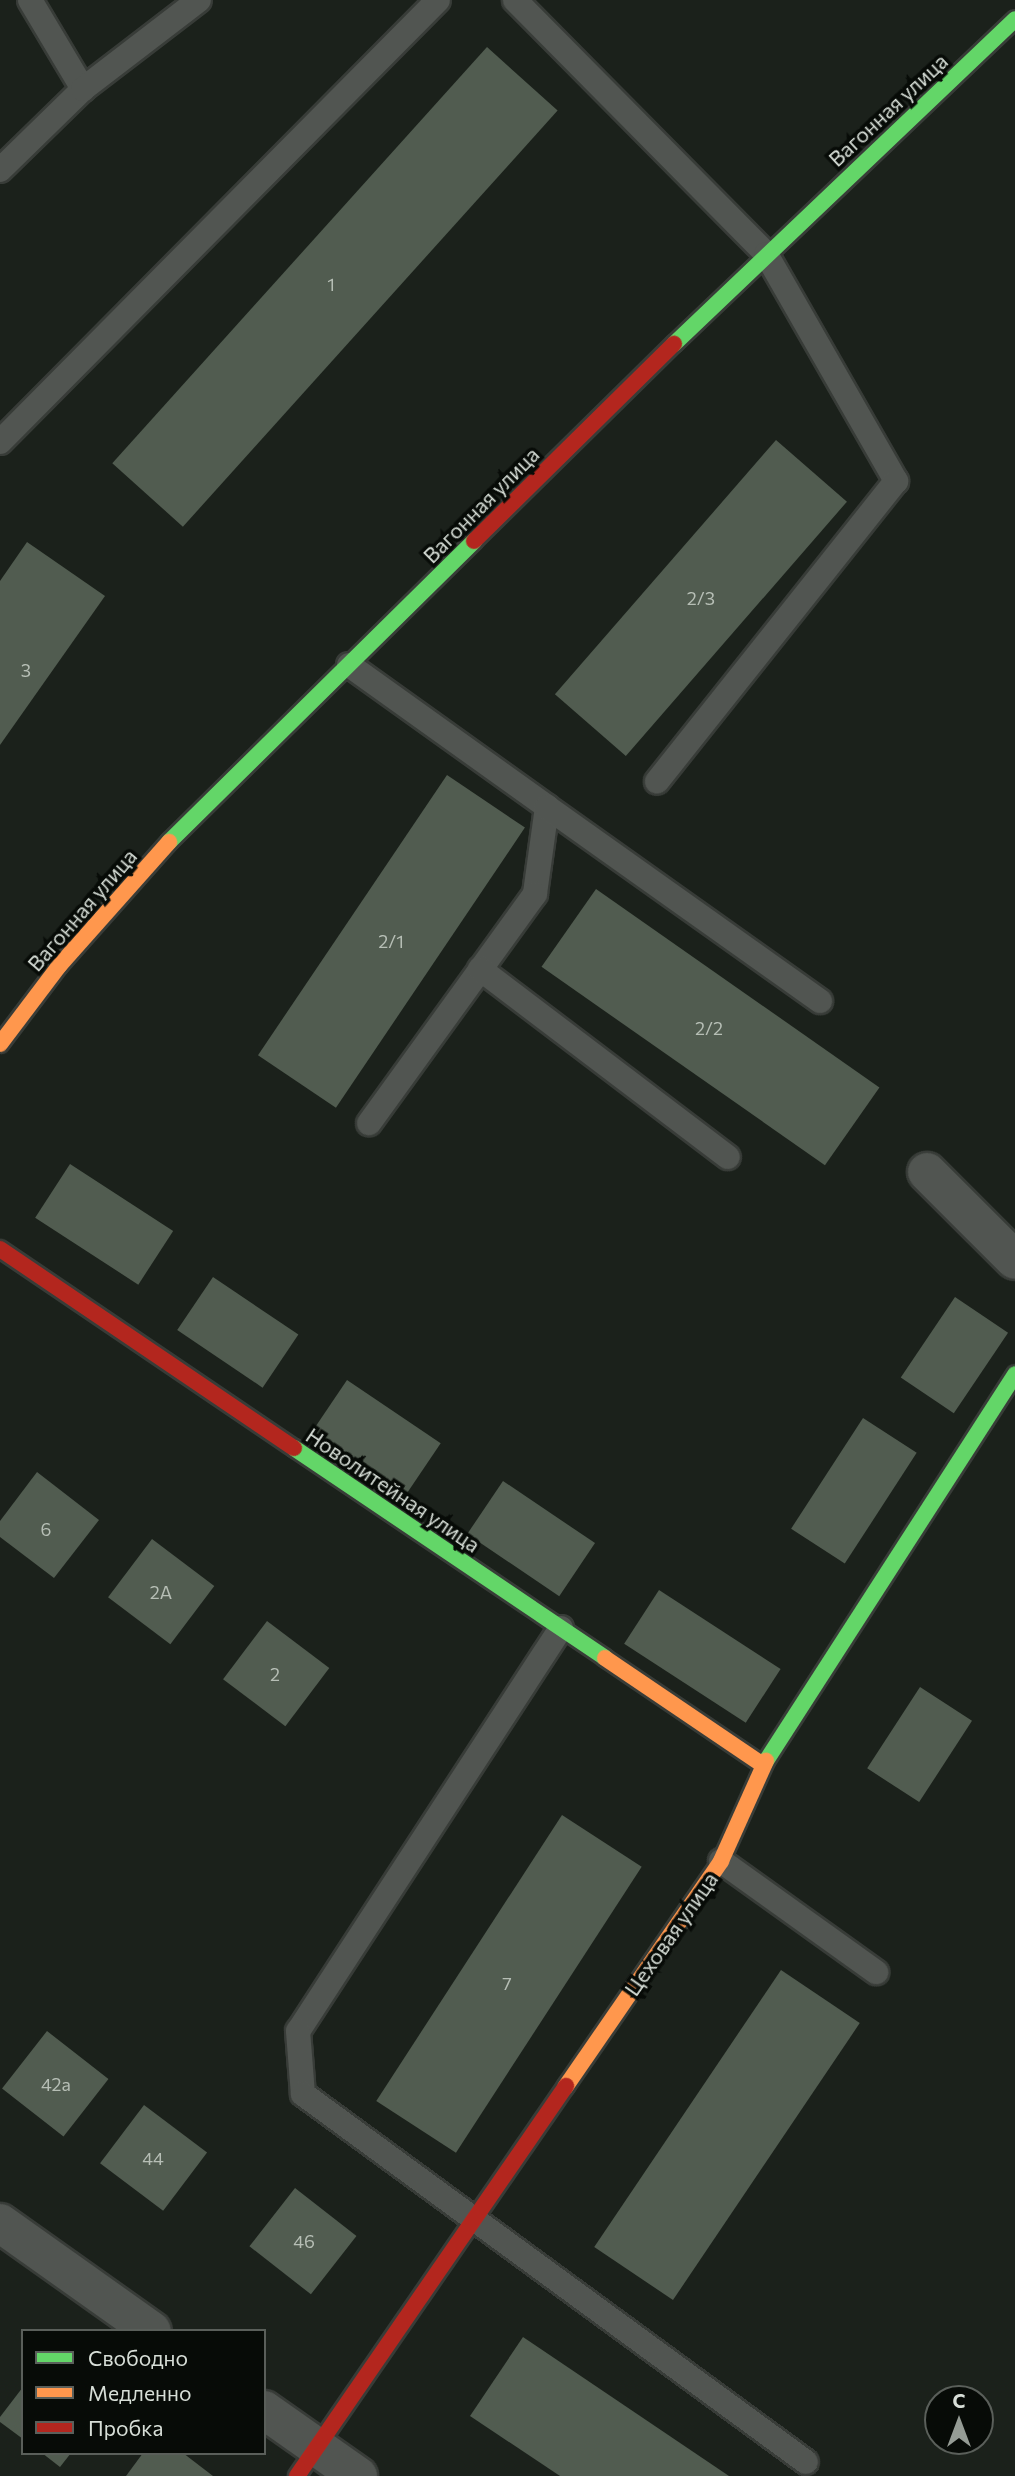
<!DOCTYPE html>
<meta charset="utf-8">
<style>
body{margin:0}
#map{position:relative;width:1015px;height:2476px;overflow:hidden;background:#1b211b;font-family:Commissioner,sans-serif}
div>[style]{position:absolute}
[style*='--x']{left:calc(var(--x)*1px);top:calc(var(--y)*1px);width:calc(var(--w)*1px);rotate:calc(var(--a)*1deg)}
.building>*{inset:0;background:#515c50;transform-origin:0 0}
.roads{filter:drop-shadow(2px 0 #383c38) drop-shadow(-2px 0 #383c38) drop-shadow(0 2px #383c38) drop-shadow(0 -2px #383c38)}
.lane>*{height:24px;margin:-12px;padding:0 12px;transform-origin:12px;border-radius:12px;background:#515551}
.street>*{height:38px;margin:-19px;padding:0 19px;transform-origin:19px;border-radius:19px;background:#515551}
.fast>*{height:16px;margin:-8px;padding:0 8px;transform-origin:8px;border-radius:8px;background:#63d668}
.slow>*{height:16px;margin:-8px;padding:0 8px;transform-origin:8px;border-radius:8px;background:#ff974d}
.jam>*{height:16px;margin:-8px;padding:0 8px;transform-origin:8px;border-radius:8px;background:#b3261e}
span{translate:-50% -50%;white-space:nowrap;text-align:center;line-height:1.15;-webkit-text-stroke:7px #070b07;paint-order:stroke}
.number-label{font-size:18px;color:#b6beb5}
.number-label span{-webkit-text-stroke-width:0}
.street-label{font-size:21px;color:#d7ded7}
.legend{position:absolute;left:21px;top:2329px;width:245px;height:126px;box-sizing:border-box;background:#070b07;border:2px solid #5a5f5a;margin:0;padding:9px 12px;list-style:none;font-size:21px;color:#d7ded7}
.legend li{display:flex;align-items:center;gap:14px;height:35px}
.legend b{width:35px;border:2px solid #5a5f5a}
.north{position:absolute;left:924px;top:2385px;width:70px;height:70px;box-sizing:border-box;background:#070b07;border:2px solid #5a5f5a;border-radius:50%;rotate:0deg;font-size:19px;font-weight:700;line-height:28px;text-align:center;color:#d7ded7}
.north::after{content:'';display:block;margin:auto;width:24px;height:32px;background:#959c95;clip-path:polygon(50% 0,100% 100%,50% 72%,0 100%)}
</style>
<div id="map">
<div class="building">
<i style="left:487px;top:47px;width:95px;height:560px;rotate:42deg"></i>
<i style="left:776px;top:440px;width:94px;height:337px;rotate:41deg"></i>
<i style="clip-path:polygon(27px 542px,105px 596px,0 745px,0 581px)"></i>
<i style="left:447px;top:775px;width:94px;height:338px;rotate:34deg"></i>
<i style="left:596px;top:889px;width:346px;height:95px;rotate:35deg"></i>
<i style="left:70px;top:1164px;width:123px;height:64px;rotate:33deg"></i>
<i style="left:213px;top:1277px;width:103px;height:64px;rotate:34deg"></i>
<i style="left:955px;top:1297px;width:64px;height:97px;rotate:34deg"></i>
<i style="left:347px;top:1380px;width:113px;height:64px;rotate:34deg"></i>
<i style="left:863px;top:1418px;width:64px;height:132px;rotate:33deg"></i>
<i style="clip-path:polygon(37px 1472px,99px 1520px,54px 1578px,0 1537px,0 1521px)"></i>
<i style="left:503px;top:1481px;width:111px;height:64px;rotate:34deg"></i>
<i style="left:152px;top:1539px;width:78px;height:73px;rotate:37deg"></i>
<i style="left:659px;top:1590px;width:145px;height:64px;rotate:33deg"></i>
<i style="left:267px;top:1621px;width:78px;height:73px;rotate:37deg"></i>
<i style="left:920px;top:1687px;width:62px;height:97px;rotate:33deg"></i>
<i style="left:562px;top:1815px;width:95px;height:341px;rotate:33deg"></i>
<i style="left:781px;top:1970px;width:95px;height:334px;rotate:34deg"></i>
<i style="left:47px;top:2031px;width:78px;height:73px;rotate:38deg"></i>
<i style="left:144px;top:2105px;width:79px;height:73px;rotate:37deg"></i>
<i style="left:295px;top:2188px;width:78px;height:74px;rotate:38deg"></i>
<i style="clip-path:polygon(523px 2337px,729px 2476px,560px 2476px,470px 2416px)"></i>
<i style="clip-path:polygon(23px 2387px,23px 2439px,0 2422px,0 2417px)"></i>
<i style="clip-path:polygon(42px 2453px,71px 2453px,60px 2467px)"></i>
<i style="clip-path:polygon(143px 2453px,183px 2453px,213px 2476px,126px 2476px)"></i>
</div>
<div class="roads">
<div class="lane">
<i style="--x:30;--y:0;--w:104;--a:59.2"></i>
<i style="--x:515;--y:0;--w:357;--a:45.3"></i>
<i style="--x:766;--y:254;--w:262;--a:60.2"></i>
<i style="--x:896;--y:481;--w:384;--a:128.5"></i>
<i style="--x:0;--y:170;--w:116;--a:-44.3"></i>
<i style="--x:83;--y:89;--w:146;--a:-37.5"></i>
<i style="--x:0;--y:442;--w:622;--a:-45.26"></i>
<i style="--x:349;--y:665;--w:244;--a:35.6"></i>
<i style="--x:547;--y:807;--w:88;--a:97.9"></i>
<i style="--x:535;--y:894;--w:283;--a:125.9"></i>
<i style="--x:547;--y:807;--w:335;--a:35.4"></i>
<i style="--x:480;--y:969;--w:311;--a:37.2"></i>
<i style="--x:561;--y:1628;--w:481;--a:123.1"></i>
<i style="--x:298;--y:2031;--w:63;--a:85.5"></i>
<i style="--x:303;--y:2094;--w:623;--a:36.19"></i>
<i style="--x:721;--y:1861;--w:191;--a:35.6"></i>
</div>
<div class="street">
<i style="--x:927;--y:1172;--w:124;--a:45"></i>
<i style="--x:0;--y:2223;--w:186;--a:35.4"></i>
<i style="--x:264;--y:2410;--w:115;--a:35.1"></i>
</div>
<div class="fast">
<i style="--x:674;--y:344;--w:471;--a:-43.6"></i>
<i style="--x:169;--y:842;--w:429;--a:-44.6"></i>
<i style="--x:294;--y:1448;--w:375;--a:34"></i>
<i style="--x:766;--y:1761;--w:460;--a:-57.2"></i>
</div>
<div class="slow">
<i style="--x:0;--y:1044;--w:98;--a:-52.9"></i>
<i style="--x:59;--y:966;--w:166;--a:-48.4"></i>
<i style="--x:605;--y:1658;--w:191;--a:34.1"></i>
<i style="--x:566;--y:2086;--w:273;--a:-55.4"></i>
<i style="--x:721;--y:1861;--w:110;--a:-65.8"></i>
</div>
<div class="jam">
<i style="--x:474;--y:541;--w:281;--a:-44.6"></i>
<i style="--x:0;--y:1249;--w:355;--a:34.1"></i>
<i style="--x:297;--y:2476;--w:474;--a:-55.4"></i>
</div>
</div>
<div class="number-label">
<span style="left:331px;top:284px">1</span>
<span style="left:701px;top:598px">2/3</span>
<span style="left:26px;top:670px">3</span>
<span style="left:391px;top:941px">2/1</span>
<span style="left:709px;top:1028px">2/2</span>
<span style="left:46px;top:1529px">6</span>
<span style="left:161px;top:1592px">2А</span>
<span style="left:275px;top:1674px">2</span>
<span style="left:507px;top:1983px">7</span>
<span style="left:56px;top:2084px">42а</span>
<span style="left:153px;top:2158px">44</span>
<span style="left:304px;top:2241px">46</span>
</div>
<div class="street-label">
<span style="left:888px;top:110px;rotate:-43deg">Вагонная улица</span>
<span style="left:481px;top:505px;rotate:-45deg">Вагонная улица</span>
<span style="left:82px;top:910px;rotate:-49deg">Вагонная улица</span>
<span style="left:393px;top:1490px;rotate:34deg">Новолитейная улица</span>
<span style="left:671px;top:1934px;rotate:-55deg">Цеховая улица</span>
</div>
<ul class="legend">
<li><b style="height:9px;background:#63d668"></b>Свободно</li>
<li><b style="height:9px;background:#ff974d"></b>Медленно</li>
<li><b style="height:9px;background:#b3261e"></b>Пробка</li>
</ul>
<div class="north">С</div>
</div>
